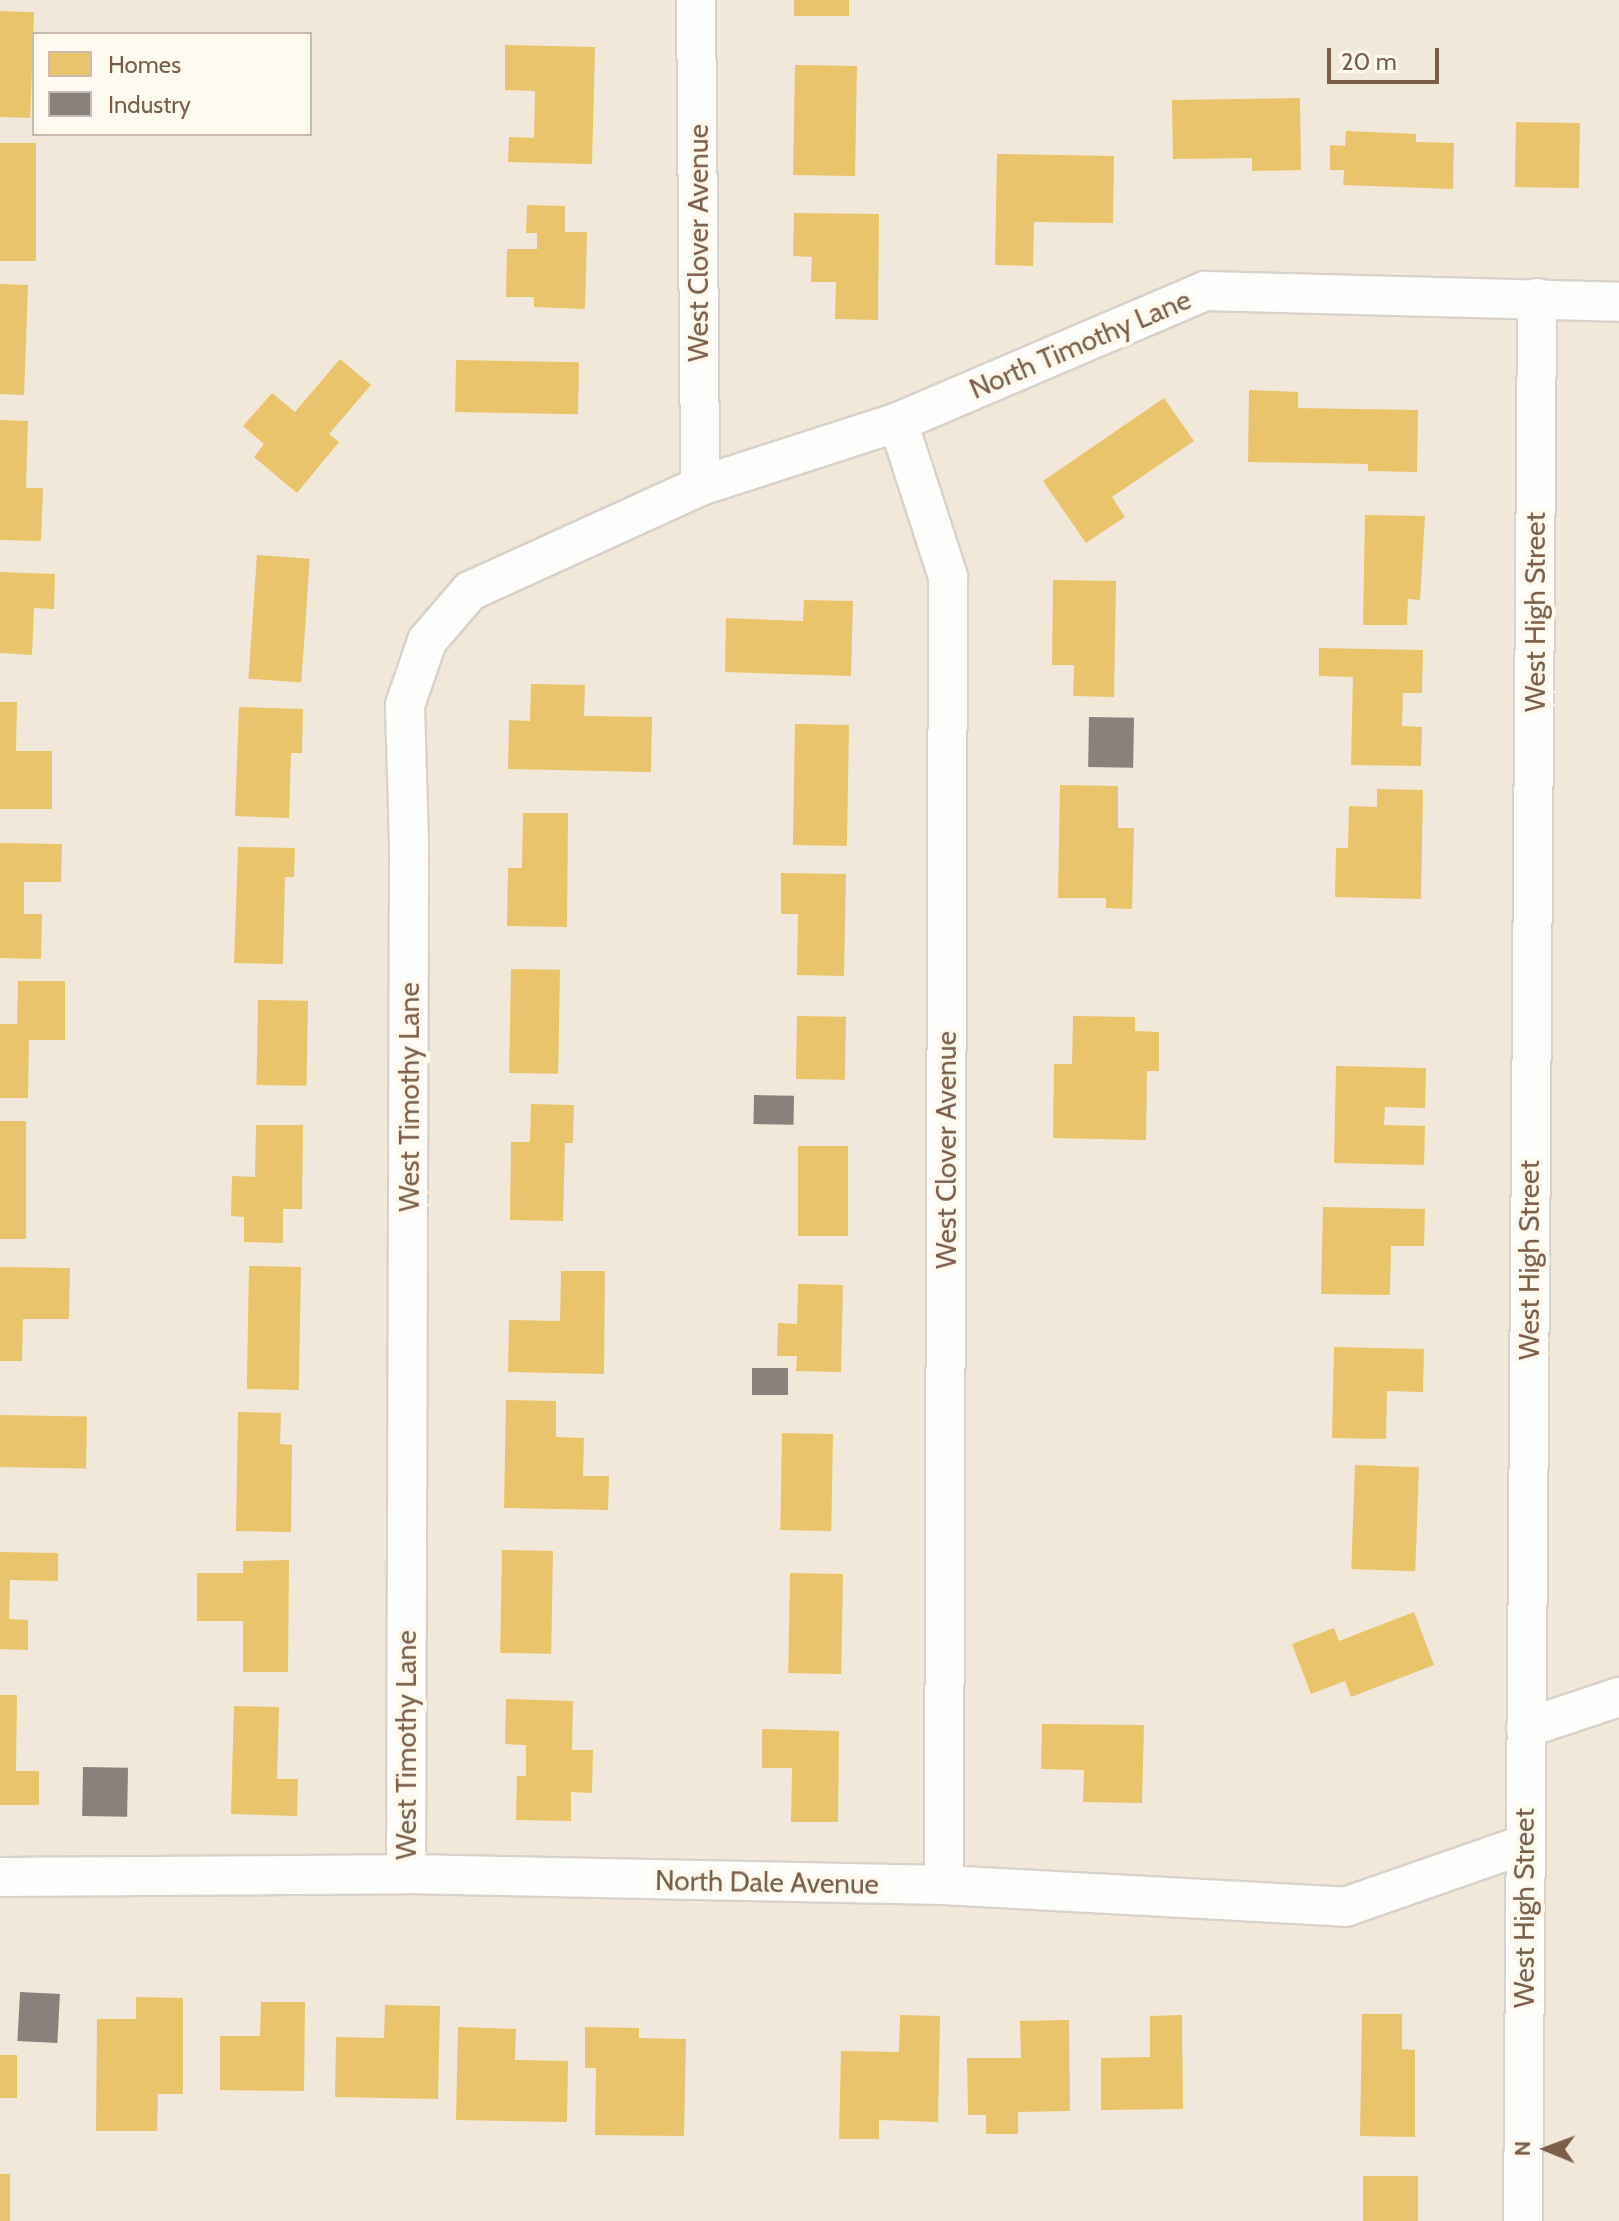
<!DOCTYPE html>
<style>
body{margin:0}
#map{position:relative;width:1619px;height:2221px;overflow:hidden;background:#f9f5ed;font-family:Cabin,sans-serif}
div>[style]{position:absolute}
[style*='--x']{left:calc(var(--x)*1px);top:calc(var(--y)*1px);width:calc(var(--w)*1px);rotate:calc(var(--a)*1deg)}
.residential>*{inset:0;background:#f2e8da}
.homes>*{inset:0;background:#e9c46a;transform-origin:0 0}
.industry>*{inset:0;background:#8a817c;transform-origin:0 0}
.roads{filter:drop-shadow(2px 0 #d9d2cb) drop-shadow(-2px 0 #d9d2cb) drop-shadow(0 2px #d9d2cb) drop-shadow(0 -2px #d9d2cb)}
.minor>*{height:38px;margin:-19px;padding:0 19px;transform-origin:19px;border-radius:19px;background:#fefefc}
span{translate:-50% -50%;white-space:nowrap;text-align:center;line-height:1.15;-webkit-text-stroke:8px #fffaf0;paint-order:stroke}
.street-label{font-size:28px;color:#7b5e49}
.legend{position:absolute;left:32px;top:32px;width:280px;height:104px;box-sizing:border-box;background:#fffaf0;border:2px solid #cabcad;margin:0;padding:10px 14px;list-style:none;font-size:24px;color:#7b5e49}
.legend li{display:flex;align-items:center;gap:16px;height:40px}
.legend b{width:40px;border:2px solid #cabcad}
.north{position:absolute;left:1507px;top:2109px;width:80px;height:80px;-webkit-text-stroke:6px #fffaf0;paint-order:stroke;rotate:271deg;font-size:22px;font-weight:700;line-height:32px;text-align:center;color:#7b5e49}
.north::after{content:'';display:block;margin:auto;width:28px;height:36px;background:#7b5e49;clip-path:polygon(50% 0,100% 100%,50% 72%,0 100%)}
.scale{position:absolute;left:1327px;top:48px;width:112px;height:36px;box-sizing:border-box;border:4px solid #7b5e49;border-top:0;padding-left:10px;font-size:24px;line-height:28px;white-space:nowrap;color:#7b5e49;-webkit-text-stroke:6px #fffaf0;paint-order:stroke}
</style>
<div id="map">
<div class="residential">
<i style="clip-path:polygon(evenodd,0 0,1619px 0,1619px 2221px,0 2221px,0 0,34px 34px,310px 34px,310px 134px,34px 134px,34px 34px)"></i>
</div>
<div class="homes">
<i style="left:794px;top:0;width:55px;height:16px"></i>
<i style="left:0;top:11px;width:34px;height:106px;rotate:2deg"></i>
<i style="clip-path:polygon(505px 45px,595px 47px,592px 164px,508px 162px,509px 137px,534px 138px,535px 91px,505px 90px)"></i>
<i style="left:795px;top:65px;width:62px;height:110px;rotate:1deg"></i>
<i style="clip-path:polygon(1300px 98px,1301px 170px,1252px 171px,1252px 158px,1173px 159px,1172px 100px)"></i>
<i style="left:1516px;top:122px;width:64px;height:65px;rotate:1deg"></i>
<i style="clip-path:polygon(1346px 131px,1416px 134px,1416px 142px,1454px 143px,1453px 189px,1343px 185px,1344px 170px,1330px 170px,1330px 145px,1345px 146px)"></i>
<i style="left:0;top:143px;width:36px;height:118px"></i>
<i style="clip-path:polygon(997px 154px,1114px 156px,1113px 223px,1034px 222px,1033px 266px,995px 265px)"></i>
<i style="clip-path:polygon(527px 205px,565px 206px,565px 232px,587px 232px,585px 309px,534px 307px,534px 297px,506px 297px,507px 249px,537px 249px,537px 233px,526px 233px)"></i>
<i style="clip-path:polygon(794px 213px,879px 214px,878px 320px,835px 319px,836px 282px,811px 282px,812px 257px,793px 256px)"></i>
<i style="left:0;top:284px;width:28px;height:110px;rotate:2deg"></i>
<i style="clip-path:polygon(340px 359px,371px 385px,329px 434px,339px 442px,297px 493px,254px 457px,264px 444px,243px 426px,272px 393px,295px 412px)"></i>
<i style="left:456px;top:360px;width:123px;height:52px;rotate:1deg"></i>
<i style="clip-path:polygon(1249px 390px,1298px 392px,1298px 408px,1418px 410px,1417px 472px,1368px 471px,1368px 464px,1248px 462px)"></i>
<i style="clip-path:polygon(1164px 398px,1194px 441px,1112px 497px,1125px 517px,1086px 543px,1043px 481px)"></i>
<i style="clip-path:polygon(0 420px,28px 421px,26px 488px,43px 488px,41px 541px,0 540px)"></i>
<i style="clip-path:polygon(1365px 515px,1425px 516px,1420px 600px,1408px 599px,1407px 625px,1363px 625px)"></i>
<i style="left:257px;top:555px;width:53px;height:124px;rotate:4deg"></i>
<i style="clip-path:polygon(0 572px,55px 574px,54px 609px,34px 608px,32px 655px,0 653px)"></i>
<i style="clip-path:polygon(1053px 580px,1116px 581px,1114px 697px,1073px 696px,1074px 665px,1052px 665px)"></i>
<i style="clip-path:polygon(804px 600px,853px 601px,851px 676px,725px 672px,726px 618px,803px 621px)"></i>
<i style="clip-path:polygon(1319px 648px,1423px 650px,1422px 693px,1403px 693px,1402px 726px,1422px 727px,1421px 766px,1351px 765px,1353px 677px,1319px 676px)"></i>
<i style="clip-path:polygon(531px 684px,585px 685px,584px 716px,652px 717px,651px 772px,508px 769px,509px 720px,530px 721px)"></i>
<i style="clip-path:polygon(0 702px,17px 702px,16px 751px,52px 751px,52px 809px,0 809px)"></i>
<i style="clip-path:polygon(239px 707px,303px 709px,302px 753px,291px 753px,289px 818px,235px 816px)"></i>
<i style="left:795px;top:724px;width:54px;height:121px;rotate:1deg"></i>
<i style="clip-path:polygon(1060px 785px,1118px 786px,1118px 828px,1134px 828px,1132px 909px,1106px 908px,1106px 898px,1058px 898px)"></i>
<i style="clip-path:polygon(1377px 789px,1423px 790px,1421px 899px,1335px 897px,1336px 848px,1348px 848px,1349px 806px,1377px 807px)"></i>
<i style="clip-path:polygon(523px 813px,568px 813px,567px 927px,507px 926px,508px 868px,522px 868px)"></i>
<i style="clip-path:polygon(0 843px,62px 844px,61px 882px,24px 882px,24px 914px,42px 914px,41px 959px,0 958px)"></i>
<i style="clip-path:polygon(238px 847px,295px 848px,294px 877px,285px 877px,283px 964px,234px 963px)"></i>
<i style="clip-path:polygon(781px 873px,846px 874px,844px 976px,797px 975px,798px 914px,781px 914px)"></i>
<i style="left:511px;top:969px;width:49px;height:104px;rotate:1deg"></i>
<i style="clip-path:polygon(18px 981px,65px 981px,65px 1040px,29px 1040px,28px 1098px,0 1098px,0 1024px,17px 1024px)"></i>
<i style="left:258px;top:1000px;width:50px;height:85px;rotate:1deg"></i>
<i style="left:797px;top:1016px;width:49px;height:63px;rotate:1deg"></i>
<i style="clip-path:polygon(1073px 1016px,1135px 1017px,1135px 1031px,1159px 1032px,1159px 1071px,1147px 1071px,1146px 1140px,1053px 1138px,1054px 1064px,1072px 1064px)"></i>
<i style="clip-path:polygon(1336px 1066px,1426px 1068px,1425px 1108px,1385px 1107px,1384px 1125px,1425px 1126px,1424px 1165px,1334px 1163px)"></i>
<i style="clip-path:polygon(531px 1104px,574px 1105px,573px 1143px,565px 1143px,563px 1221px,510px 1220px,511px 1142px,530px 1142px)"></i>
<i style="left:0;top:1121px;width:26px;height:118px"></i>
<i style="clip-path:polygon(256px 1125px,303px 1125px,302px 1209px,283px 1209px,283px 1243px,244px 1242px,244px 1217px,231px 1216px,232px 1176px,255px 1177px)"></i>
<i style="left:798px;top:1146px;width:50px;height:90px"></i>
<i style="clip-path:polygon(1323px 1207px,1425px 1209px,1424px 1246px,1391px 1246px,1390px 1295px,1321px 1294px)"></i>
<i style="left:249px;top:1266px;width:52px;height:123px;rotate:1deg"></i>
<i style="clip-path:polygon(0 1267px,70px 1268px,69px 1319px,23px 1319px,22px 1361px,0 1361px)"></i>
<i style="clip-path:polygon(561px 1271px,605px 1271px,604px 1374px,508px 1372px,509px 1320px,560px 1321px)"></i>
<i style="clip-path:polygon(798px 1284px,843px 1285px,841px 1372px,796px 1371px,797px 1356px,777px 1356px,778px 1323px,797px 1324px)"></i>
<i style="clip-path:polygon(1334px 1347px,1424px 1349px,1423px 1392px,1387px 1391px,1386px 1439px,1332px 1438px)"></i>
<i style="clip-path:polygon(506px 1400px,556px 1401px,556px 1437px,584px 1438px,583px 1476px,609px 1476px,608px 1510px,504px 1508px)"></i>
<i style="clip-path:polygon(238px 1412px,281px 1413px,280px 1444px,292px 1445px,291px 1532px,236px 1531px)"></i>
<i style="left:0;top:1415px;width:87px;height:52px;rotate:1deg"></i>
<i style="left:782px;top:1433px;width:51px;height:97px;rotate:1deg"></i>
<i style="left:1355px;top:1465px;width:64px;height:104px;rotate:2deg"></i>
<i style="left:502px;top:1550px;width:51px;height:103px;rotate:1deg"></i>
<i style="clip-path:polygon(0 1552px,58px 1553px,58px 1581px,10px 1580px,9px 1619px,28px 1620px,28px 1650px,0 1649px)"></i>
<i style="clip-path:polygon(289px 1560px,288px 1672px,243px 1672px,243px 1621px,197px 1621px,197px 1573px,243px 1573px,243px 1561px)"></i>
<i style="left:790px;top:1573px;width:53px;height:100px;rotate:1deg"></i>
<i style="clip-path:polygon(1414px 1612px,1434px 1665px,1351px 1697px,1345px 1681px,1311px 1694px,1292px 1644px,1334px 1628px,1339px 1641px)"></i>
<i style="clip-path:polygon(0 1695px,17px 1695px,16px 1771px,39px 1771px,39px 1805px,0 1805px)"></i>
<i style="clip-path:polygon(506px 1699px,573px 1701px,572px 1750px,593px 1750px,592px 1793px,571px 1792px,571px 1821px,516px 1820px,517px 1776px,526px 1776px,526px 1745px,505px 1744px)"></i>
<i style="clip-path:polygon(234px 1706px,279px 1707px,277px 1779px,298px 1779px,297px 1816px,231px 1814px)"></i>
<i style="clip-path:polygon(1042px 1724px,1144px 1725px,1142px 1803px,1083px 1802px,1084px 1770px,1041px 1769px)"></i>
<i style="clip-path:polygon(762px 1729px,839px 1731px,838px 1822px,791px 1822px,792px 1768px,762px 1768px)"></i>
<i style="clip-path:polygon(136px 1997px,183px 1998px,183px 2094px,158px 2094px,157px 2131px,96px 2131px,97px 2019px,136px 2019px)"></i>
<i style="clip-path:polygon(261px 2002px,305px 2002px,304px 2091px,220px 2090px,220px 2036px,260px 2036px)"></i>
<i style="clip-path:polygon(385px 2005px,440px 2006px,438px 2099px,335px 2097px,336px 2037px,384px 2038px)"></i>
<i style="clip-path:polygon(1362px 2014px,1402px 2014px,1402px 2049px,1415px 2050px,1415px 2137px,1360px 2136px)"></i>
<i style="clip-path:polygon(900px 2015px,940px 2016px,938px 2122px,879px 2120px,879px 2139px,839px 2139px,841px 2051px,899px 2052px)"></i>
<i style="clip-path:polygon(1182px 2015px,1183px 2109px,1101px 2110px,1101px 2058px,1150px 2057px,1150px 2016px)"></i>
<i style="clip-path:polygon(1069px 2020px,1070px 2111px,1018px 2112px,1018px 2134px,986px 2134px,986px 2115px,968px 2115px,967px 2058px,1021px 2058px,1020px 2021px)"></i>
<i style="clip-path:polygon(458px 2027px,516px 2029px,515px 2060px,568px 2061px,567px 2122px,456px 2120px)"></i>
<i style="clip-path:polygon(585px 2027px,639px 2028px,639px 2038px,686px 2039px,684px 2136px,595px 2135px,596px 2068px,585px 2068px)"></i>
<i style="left:0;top:2055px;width:17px;height:43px"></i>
<i style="left:0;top:2174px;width:10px;height:47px"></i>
<i style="left:1363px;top:2176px;width:55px;height:45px"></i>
</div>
<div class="industry">
<i style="left:1089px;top:717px;width:45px;height:50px;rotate:1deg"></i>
<i style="left:754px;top:1095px;width:40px;height:29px;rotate:1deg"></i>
<i style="left:752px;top:1368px;width:36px;height:27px"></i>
<i style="left:83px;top:1767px;width:45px;height:49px;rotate:1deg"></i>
<i style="left:20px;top:1992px;width:40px;height:49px;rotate:3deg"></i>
</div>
<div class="roads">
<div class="minor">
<i style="--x:696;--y:0;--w:486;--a:89.5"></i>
<i style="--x:898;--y:422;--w:163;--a:72.1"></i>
<i style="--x:948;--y:577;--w:1308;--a:90.18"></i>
<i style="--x:1526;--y:1728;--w:98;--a:-18.4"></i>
<i style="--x:406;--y:1874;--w:1031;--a:-89.83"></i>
<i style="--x:409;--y:843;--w:138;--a:-91.7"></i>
<i style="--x:405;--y:705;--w:68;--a:-71"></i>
<i style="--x:427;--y:641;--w:66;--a:-49.3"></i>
<i style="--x:470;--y:591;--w:253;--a:-24.5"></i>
<i style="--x:700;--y:486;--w:208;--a:-17.9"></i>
<i style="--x:898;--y:422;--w:334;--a:-23.1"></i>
<i style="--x:1205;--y:291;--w:414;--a:1.5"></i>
<i style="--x:0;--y:1877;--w:406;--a:-0.4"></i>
<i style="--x:406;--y:1874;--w:538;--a:1.17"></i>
<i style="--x:944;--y:1885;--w:402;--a:3.1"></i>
<i style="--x:1345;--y:1907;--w:188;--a:-19.2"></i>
<i style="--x:1523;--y:2221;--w:1923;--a:-89.58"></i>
</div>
</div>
<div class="street-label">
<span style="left:698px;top:243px;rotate:-90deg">West Clover Avenue</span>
<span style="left:1080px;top:344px;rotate:-23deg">North Timothy Lane</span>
<span style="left:1535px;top:612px;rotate:-90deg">West High Street</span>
<span style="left:409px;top:1097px;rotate:-90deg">West Timothy Lane</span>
<span style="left:946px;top:1150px;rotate:-90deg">West Clover Avenue</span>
<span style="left:1529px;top:1260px;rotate:-90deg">West High Street</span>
<span style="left:406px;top:1745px;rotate:-90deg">West Timothy Lane</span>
<span style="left:767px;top:1882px;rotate:1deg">North Dale Avenue</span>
<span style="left:1524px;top:1908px;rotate:-90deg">West High Street</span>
</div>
<ul class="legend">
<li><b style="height:22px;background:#e9c46a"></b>Homes</li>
<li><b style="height:22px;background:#8a817c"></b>Industry</li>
</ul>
<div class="north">N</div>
<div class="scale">20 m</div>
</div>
